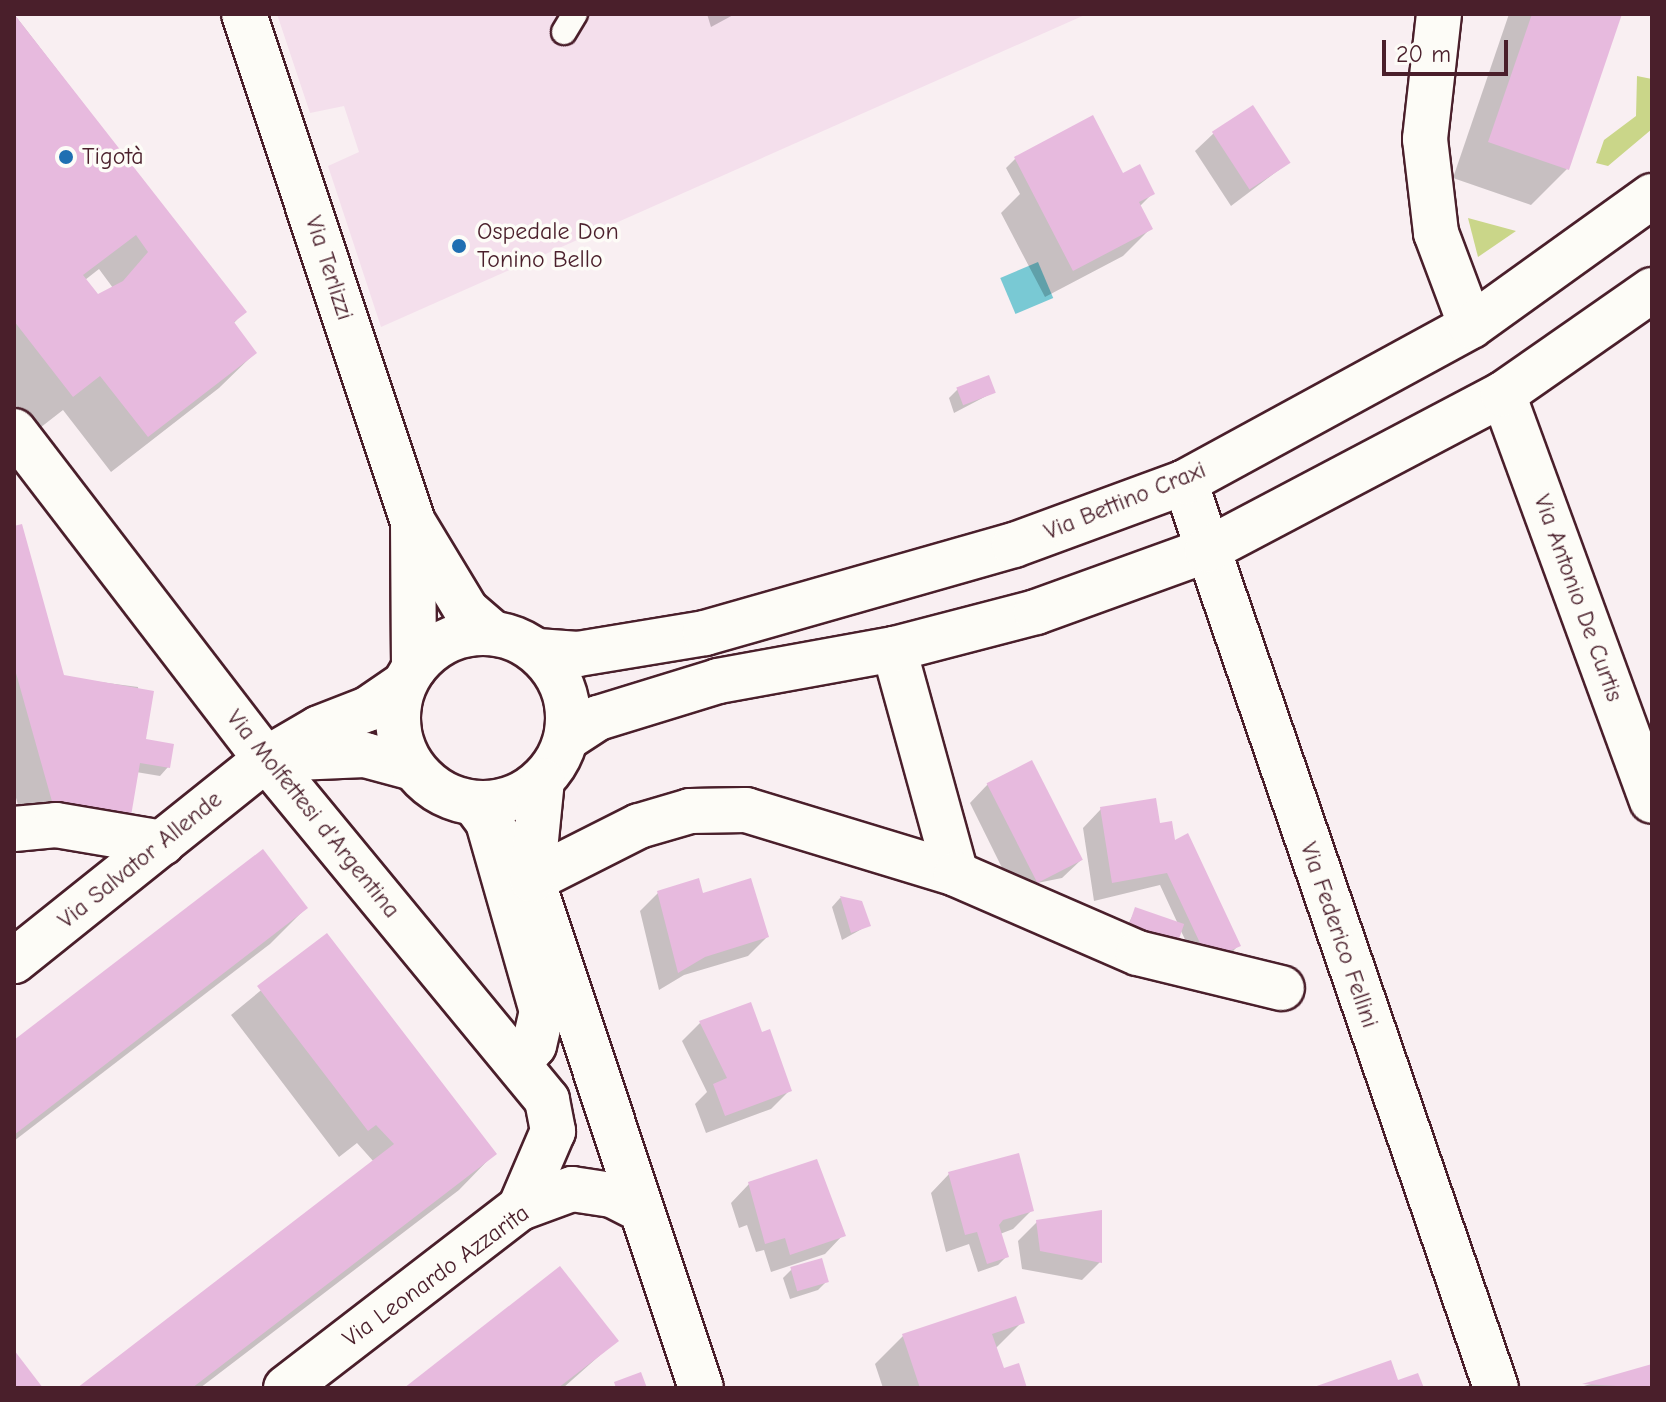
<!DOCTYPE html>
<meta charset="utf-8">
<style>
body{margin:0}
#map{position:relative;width:1666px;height:1402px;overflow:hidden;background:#f9eff2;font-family:"Comic Neue",sans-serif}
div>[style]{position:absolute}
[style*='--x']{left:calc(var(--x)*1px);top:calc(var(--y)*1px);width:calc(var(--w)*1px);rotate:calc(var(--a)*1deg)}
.built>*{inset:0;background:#f4dfec}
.green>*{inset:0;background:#cad689}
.water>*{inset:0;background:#79c9d4;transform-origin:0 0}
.shadow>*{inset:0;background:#0003}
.building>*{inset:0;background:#e7bade;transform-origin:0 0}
.roads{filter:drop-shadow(2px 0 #4a1f2b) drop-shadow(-2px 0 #4a1f2b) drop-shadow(0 2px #4a1f2b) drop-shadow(0 -2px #4a1f2b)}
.lane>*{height:24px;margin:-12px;padding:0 12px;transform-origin:12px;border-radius:12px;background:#fdfcf7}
.street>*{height:44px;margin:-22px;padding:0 22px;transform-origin:22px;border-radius:22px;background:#fdfcf7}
.secondary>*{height:44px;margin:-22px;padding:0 22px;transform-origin:22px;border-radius:22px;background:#fdfcf7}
.secondary>.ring{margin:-22px;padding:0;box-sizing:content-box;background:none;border:44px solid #fdfcf7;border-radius:50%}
.dots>*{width:22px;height:22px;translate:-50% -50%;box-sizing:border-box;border:4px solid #fdfcf7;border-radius:50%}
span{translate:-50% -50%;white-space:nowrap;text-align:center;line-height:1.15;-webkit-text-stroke:7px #fdfcf7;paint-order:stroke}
.poi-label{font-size:24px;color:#4a1f2b}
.left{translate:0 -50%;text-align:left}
.street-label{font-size:24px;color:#4a1f2b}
.frame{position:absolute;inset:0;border:16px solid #4a1f2b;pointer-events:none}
.scale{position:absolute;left:1382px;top:40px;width:126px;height:36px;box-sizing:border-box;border:4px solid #4a1f2b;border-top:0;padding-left:10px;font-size:24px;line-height:28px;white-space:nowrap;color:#4a1f2b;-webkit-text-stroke:6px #fdfcf7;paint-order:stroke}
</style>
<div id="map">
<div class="built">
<i style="clip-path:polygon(277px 14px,1087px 14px,381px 327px,328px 166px,359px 152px,344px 106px,310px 113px)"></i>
</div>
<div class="green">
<i style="clip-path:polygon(1637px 76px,1652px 79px,1652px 129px,1608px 166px,1596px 163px,1604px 140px,1636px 116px)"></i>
<i style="clip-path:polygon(1468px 218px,1516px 231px,1478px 257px)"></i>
</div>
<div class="water">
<i style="left:1038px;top:262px;width:39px;height:41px;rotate:67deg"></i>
</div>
<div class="shadow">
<i style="clip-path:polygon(evenodd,14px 14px,244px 312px,233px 324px,255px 353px,219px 388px,111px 472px,63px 410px,36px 431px,14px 403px,14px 14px,99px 269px,113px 288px,98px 297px,85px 280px,99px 269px)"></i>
<i style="clip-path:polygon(707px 14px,735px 14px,711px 27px)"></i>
<i style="clip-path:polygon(1509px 14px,1620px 14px,1567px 169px,1531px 205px,1453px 178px)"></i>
<i style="clip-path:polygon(1214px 133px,1288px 163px,1231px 206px,1195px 151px)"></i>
<i style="clip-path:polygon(1015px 159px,1122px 176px,1153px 193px,1139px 207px,1150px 229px,1123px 256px,1045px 297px,1001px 213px,1020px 194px,1006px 168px)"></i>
<i style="clip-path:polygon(958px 389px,994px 392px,954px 413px,949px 398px)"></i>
<i style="clip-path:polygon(14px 528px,62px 677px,138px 687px,143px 741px,168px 767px,160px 776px,136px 772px,26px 832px,14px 791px)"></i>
<i style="clip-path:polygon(988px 784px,1081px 860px,1062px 878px,1012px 888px,970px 803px)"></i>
<i style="clip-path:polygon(1101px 809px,1158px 826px,1174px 843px,1238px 946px,1229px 955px,1199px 968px,1180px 929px,1118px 944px,1136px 909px,1178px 924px,1160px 885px,1094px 901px,1083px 828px)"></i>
<i style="clip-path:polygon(658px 893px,702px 895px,767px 937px,748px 956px,684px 975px,659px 990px,640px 911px)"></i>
<i style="clip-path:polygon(840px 898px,861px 902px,869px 925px,842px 940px,832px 907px)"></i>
<i style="clip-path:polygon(306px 908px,270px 944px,14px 1141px,14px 1043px)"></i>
<i style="clip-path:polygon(327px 936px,494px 1154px,459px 1190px,200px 1388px,80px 1388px,374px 1162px,357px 1143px,339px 1157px,231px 1015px)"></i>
<i style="clip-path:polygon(700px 1023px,761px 1034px,790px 1090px,771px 1109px,706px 1133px,695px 1104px,707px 1092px,682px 1041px)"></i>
<i style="clip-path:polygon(949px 1174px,1032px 1210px,1013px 1229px,1000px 1234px,1007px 1256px,998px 1265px,978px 1272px,969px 1244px,946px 1252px,931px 1193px)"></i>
<i style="clip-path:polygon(749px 1184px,843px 1235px,825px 1254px,771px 1272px,764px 1250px,756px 1252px,747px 1225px,739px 1228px,731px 1203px)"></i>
<i style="clip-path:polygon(1037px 1222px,1100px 1262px,1082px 1280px,1022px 1269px,1018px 1241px)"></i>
<i style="clip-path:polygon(792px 1269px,827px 1281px,818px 1290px,790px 1299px,783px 1278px)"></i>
<i style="clip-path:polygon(1022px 1322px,995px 1349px,1003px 1371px,1025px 1388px,883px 1388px,875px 1364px,903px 1336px)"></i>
<i style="clip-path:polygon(616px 1341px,563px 1388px,407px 1388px)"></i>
<i style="clip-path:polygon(1652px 1366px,1652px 1388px,1582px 1388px,1584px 1386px)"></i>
</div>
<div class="building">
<i style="clip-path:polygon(evenodd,14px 14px,247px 312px,234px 322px,257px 353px,148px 437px,100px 376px,73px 397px,14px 321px,14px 14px,136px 235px,148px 252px,123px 281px,98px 294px,83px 275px,136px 235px)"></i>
<i style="clip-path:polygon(1532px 14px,1622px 14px,1569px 170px,1488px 142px)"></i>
<i style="left:1253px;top:105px;width:69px;height:49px;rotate:57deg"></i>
<i style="clip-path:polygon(1093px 115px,1123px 173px,1140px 164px,1155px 194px,1139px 202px,1153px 229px,1073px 271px,1014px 157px)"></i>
<i style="left:989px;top:375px;width:19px;height:35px;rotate:69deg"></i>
<i style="clip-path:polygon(22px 524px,64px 675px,154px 691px,146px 739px,174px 744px,170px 768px,140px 763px,131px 816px,53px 805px,14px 666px,14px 526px)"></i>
<i style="left:1032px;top:760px;width:112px;height:51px;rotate:63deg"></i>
<i style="clip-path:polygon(1156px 798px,1160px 823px,1172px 821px,1175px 840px,1188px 833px,1241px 946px,1208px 960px,1167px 873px,1112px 883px,1100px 807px)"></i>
<i style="clip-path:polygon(263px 849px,308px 908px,14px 1135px,14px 1040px)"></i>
<i style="clip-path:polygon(699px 878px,703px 893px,751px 878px,769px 937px,705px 957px,678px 973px,657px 891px)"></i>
<i style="clip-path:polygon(840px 896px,862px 901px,871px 926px,851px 933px)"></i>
<i style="left:1135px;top:907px;width:52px;height:29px;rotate:19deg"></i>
<i style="clip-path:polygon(327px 933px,497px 1154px,192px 1388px,77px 1388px,394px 1144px,376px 1125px,368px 1131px,257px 986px)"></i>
<i style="clip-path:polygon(751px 1002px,762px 1032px,770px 1029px,792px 1091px,725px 1116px,713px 1084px,727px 1078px,699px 1021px)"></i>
<i style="clip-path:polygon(1019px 1153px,1034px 1211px,1003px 1220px,999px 1225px,1009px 1257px,987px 1264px,977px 1232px,965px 1235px,948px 1172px)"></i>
<i style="clip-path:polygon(817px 1159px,846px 1236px,790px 1255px,785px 1238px,765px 1244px,748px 1182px)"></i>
<i style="clip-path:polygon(1102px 1210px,1102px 1263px,1040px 1251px,1036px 1220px)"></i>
<i style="left:822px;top:1258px;width:25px;height:33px;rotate:74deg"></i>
<i style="clip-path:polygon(560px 1266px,619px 1341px,558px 1388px,404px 1388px)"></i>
<i style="clip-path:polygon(1016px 1296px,1025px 1323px,992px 1334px,1004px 1368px,1019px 1363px,1027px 1388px,920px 1388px,902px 1334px)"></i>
<i style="clip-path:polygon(14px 1350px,43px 1388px,14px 1388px)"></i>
<i style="clip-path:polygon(1391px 1360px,1398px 1380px,1418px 1373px,1424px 1388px,1311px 1388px)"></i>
<i style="clip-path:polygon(1652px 1364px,1652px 1388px,1582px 1384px)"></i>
<i style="clip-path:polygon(641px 1372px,647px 1388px,616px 1388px,614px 1382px)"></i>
</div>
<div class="roads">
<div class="lane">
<i style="--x:564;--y:32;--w:21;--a:-59"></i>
</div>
<div class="street">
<i style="--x:1439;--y:14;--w:126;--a:96.4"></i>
<i style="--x:1425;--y:139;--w:95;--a:83.3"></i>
<i style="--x:1436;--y:233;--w:99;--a:69.4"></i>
<i style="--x:1503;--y:394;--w:433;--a:69.9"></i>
<i style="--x:14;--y:431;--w:414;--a:52.5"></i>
<i style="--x:266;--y:759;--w:442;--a:50.5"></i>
<i style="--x:547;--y:1100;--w:32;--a:79"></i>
<i style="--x:553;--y:1131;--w:84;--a:113.2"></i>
<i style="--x:1185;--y:482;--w:958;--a:71.05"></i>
<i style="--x:894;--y:649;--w:233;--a:74.6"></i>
<i style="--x:537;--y:651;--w:41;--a:4.2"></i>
<i style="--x:578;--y:654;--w:129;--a:-9.4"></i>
<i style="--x:705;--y:633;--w:321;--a:-15.9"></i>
<i style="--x:1014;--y:545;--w:182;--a:-20.2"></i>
<i style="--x:1185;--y:482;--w:326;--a:-28.6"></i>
<i style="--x:1471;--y:326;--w:223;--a:-35.7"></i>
<i style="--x:567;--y:738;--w:37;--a:-33"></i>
<i style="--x:598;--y:718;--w:126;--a:-17.1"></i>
<i style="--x:718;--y:681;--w:179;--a:-10.3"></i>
<i style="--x:894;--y:649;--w:147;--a:-14.6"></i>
<i style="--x:1036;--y:612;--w:182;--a:-19.9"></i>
<i style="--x:1207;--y:550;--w:335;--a:-27.8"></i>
<i style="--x:1503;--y:394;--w:182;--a:-34.9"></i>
<i style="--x:273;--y:759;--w:92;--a:-2.5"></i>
<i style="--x:365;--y:755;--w:50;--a:15.2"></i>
<i style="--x:488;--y:822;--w:197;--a:74.1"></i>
<i style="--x:542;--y:1011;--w:35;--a:103"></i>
<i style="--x:534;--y:1045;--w:23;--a:130"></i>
<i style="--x:14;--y:829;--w:42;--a:-5.4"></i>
<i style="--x:56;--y:825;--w:108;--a:9.6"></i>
<i style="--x:532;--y:880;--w:120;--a:-26.8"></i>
<i style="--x:639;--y:826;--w:53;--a:-16.4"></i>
<i style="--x:690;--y:811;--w:56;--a:-1"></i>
<i style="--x:746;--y:810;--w:220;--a:16.9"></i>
<i style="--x:956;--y:874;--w:198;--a:23.5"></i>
<i style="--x:1138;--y:953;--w:148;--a:13.7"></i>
<i style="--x:14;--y:961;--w:323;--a:-38.7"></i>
<i style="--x:266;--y:759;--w:61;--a:-30.3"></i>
<i style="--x:319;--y:728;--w:53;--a:-21.2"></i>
<i style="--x:368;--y:709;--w:42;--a:-34.4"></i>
<i style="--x:286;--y:1388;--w:295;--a:-37.6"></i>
<i style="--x:520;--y:1208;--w:55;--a:-20.1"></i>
<i style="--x:572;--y:1189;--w:40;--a:8.5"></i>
<i style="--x:612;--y:1195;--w:33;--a:27"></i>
</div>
<div class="secondary">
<i style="--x:244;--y:14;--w:535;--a:71.6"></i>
<i style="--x:413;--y:522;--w:103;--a:58.9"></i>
<i style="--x:466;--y:610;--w:35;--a:41"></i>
<i style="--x:413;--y:524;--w:144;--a:89.6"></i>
<i class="ring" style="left:398px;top:633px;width:126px;height:126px"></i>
<i style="--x:474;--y:803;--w:96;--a:53"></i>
<i style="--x:532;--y:880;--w:535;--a:71.6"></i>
<i style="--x:532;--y:880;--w:100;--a:-84.3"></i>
</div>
</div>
<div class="dots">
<i style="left:66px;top:157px;background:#1f6fb2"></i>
<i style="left:459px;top:246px;background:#1f6fb2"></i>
</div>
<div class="poi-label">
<span class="left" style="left:82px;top:157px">Tigotà</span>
<span class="left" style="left:477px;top:246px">Ospedale Don<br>Tonino Bello</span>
</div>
<div class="street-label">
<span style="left:329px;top:268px;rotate:72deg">Via Terlizzi</span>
<span style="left:1125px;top:501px;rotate:-22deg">Via Bettino Craxi</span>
<span style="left:1578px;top:598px;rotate:70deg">Via Antonio De Curtis</span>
<span style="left:313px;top:814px;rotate:51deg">Via Molfettesi d'Argentina</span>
<span style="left:140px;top:860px;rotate:-39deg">Via Salvator Allende</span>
<span style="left:1339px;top:935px;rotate:71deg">Via Federico Fellini</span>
<span style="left:436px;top:1276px;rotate:-36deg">Via Leonardo Azzarita</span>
</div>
<div class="frame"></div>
<div class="scale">20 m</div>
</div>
